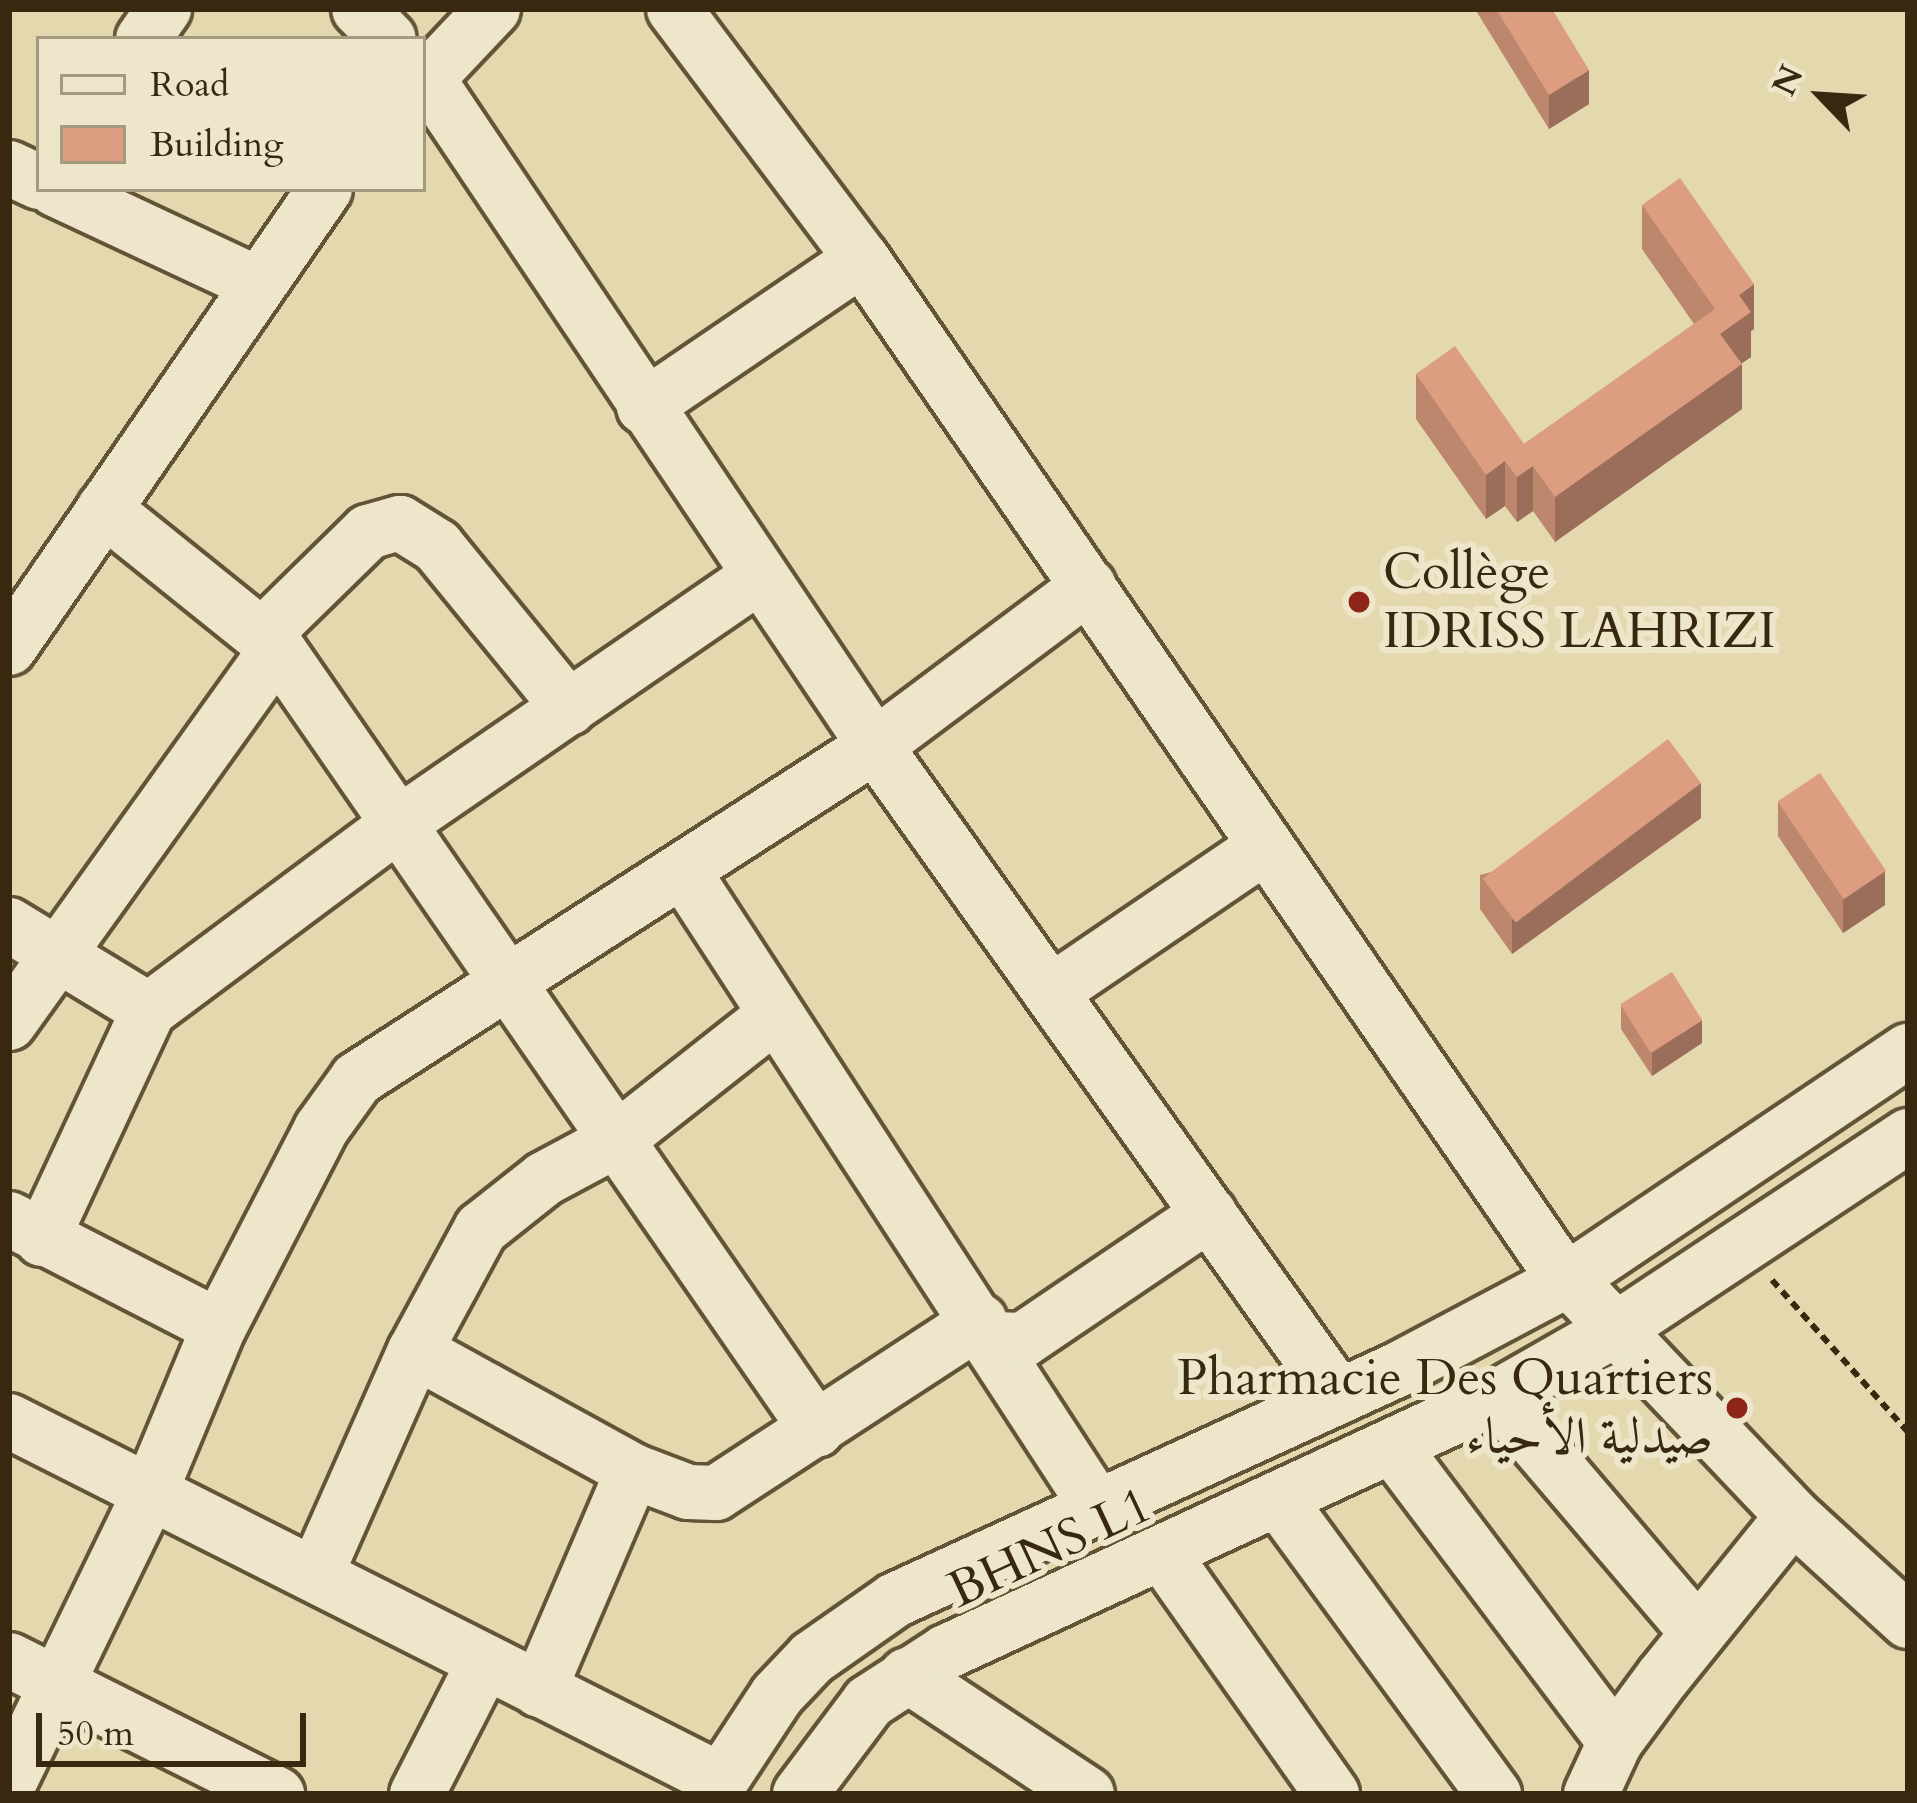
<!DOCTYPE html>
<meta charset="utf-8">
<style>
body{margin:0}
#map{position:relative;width:1917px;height:1803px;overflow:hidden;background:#e4d8ae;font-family:Cardo,Amiri,serif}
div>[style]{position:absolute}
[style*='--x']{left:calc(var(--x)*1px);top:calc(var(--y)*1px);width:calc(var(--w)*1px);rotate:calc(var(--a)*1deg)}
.path>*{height:6px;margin-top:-3px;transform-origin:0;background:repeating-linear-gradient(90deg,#382810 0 9px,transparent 0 15px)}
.roads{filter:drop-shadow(3px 0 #635438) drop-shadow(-3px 0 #635438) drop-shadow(0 3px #635438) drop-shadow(0 -3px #635438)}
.minor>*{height:54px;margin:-27px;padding:0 27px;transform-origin:27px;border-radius:27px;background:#ede6ca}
.wall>*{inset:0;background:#bd876e}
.shaded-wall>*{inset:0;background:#9a6e5a}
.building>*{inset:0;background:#dc9d80;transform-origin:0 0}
.dots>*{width:33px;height:33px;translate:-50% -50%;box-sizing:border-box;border:6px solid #ede6ca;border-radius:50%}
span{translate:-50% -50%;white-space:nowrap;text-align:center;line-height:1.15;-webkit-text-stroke:12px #ede6ca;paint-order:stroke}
.poi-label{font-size:51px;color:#382810}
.left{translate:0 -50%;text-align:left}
.right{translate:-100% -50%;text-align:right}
.street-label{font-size:51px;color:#382810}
.frame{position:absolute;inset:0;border:12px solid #382810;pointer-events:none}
.legend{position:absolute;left:36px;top:36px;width:390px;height:156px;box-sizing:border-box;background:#ede6ca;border:3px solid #a59a80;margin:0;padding:15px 21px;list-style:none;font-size:36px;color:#382810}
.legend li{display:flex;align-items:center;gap:24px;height:60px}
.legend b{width:60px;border:3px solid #a59a80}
.north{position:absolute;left:1761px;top:36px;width:120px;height:120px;-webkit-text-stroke:9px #ede6ca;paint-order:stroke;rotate:295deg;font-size:33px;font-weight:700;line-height:48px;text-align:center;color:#382810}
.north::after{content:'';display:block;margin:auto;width:42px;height:54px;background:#382810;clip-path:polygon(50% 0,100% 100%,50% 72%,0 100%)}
.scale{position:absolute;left:36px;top:1713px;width:270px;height:54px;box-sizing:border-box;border:6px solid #382810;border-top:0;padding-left:15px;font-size:36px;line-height:42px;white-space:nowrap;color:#382810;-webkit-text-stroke:9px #ede6ca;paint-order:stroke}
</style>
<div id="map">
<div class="path">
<i style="--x:1772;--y:1280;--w:204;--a:48.2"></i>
</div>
<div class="roads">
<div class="minor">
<i style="--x:359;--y:9;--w:42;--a:45"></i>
<i style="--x:674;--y:9;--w:313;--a:53.1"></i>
<i style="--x:862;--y:259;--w:1220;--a:55.45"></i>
<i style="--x:1554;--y:1264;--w:347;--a:46.5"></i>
<i style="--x:1793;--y:1516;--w:156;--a:42.4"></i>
<i style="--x:143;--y:39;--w:37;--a:-55"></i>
<i style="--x:423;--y:72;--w:812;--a:56.15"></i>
<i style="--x:875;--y:746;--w:799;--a:54.52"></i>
<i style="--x:423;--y:83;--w:102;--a:-46.6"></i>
<i style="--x:9;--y:168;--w:33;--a:25"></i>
<i style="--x:55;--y:189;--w:222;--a:25.1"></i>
<i style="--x:644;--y:407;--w:263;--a:-34.2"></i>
<i style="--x:104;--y:509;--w:222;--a:38.8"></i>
<i style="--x:277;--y:648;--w:950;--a:55.37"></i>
<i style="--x:264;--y:634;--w:146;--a:-44.4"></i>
<i style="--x:368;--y:532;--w:33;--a:-16"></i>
<i style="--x:400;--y:523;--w:44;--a:31.9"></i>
<i style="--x:437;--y:546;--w:209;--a:50.8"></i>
<i style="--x:9;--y:648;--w:557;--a:-55.45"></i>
<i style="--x:683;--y:871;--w:759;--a:56.94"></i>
<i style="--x:9;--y:925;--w:164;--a:31.3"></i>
<i style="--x:1051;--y:992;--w:258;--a:-34.2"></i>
<i style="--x:9;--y:1023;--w:461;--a:-54.4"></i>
<i style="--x:9;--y:1219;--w:236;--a:27.2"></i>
<i style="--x:42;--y:1239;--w:253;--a:-65"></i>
<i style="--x:149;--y:1010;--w:309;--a:-36.7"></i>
<i style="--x:397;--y:825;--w:439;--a:-34.5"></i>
<i style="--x:992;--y:1339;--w:31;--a:2"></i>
<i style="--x:1023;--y:1340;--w:225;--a:-34.1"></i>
<i style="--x:415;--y:1351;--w:249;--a:28.8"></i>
<i style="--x:633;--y:1471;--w:59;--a:20.9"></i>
<i style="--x:688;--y:1492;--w:28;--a:2"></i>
<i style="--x:716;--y:1493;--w:315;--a:-33.1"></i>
<i style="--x:1497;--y:1397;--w:310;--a:49.6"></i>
<i style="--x:9;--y:1421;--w:796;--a:26.79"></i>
<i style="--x:1392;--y:1446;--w:371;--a:53"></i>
<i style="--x:1278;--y:1499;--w:366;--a:53.8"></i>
<i style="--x:1162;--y:1553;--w:295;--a:54.8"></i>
<i style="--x:316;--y:1574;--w:244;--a:-66.1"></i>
<i style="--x:415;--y:1351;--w:139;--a:-61.6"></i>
<i style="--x:481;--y:1229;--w:80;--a:-38.4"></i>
<i style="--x:544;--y:1179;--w:81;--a:-28.2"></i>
<i style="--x:615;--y:1141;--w:202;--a:-38.2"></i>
<i style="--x:9;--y:1660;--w:300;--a:26.6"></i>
<i style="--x:907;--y:1675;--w:216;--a:33.5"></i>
<i style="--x:539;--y:1690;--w:238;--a:-66.8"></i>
<i style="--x:9;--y:1783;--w:326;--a:-64.1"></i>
<i style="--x:151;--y:1490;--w:177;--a:-67.4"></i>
<i style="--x:219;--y:1327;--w:223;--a:-62.7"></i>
<i style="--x:321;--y:1129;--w:62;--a:-54.2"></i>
<i style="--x:357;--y:1079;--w:616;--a:-32.74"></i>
<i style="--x:875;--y:746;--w:267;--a:-36.8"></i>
<i style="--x:417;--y:1794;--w:147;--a:-62.9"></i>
<i style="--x:712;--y:1794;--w:118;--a:-56.7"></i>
<i style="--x:777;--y:1695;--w:51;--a:-46.6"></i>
<i style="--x:812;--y:1658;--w:101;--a:-34.9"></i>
<i style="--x:895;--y:1600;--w:554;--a:-24.62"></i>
<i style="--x:1399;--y:1369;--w:190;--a:-27.9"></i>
<i style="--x:1567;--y:1280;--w:411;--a:-33.9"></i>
<i style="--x:800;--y:1794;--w:115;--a:-53.1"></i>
<i style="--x:869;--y:1702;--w:92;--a:-33"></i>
<i style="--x:946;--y:1652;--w:607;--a:-24.83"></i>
<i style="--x:1497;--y:1397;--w:139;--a:-29.7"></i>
<i style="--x:1618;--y:1328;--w:348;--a:-33.5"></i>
<i style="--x:1591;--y:1794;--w:57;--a:-65.2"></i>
<i style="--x:1615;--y:1742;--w:81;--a:-53.6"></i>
<i style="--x:1663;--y:1677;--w:207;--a:-51.1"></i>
</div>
</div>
<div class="wall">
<i style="clip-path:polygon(1475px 9px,1552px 9px,1589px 104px,1549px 129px)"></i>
<i style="clip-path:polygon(1642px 205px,1754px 329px,1751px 331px,1751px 357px,1741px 364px,1742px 409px,1555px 542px,1533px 511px,1517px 522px,1505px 506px,1486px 519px,1416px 419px,1416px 374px,1524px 444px,1694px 324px,1642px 249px)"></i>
<i style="clip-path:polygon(1778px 802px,1885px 905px,1843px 933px,1778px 836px)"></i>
<i style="clip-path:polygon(1701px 818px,1512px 954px,1480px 909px,1480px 875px)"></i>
<i style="clip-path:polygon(1621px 1005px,1702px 1043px,1652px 1076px,1621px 1029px)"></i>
</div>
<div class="shaded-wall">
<i style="clip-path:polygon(1589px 70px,1589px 104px,1549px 129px,1549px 95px)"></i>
<i style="clip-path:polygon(1754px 284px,1754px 329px,1751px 331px,1751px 357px,1720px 378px,1720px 334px,1739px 295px)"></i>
<i style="clip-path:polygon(1742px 364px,1742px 409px,1555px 542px,1555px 497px)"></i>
<i style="clip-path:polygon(1505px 461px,1505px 506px,1486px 519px,1486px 475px)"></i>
<i style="clip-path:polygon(1533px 466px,1533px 511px,1517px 522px,1517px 477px)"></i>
<i style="clip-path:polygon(1701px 783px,1701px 818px,1512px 954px,1512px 920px)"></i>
<i style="clip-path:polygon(1885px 871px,1885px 905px,1843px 933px,1843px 899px)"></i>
<i style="clip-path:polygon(1702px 1020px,1702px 1043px,1652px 1076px,1652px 1053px)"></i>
</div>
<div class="building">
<i style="clip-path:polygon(1496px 9px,1552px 9px,1589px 70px,1549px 95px)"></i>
<i style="clip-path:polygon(1680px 178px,1754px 284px,1739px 295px,1751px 312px,1720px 334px,1742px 364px,1555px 497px,1533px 466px,1517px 477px,1505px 461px,1486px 475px,1416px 374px,1455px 346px,1524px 444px,1715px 309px,1642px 205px)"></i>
<i style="left:1668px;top:739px;width:55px;height:232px;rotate:53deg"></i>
<i style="left:1820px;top:773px;width:118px;height:51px;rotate:56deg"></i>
<i style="left:1672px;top:972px;width:57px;height:61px;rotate:58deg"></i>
</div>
<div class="dots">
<i style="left:1359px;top:602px;background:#8f2418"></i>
<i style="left:1737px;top:1408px;background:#8f2418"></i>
</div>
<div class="poi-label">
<span class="left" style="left:1383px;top:602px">Collège<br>IDRISS LAHRIZI</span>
<span class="right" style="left:1713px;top:1408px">Pharmacie Des Quartiers<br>صيدلية الأحياء</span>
</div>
<div class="street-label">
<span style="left:1050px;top:1548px;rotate:-25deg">BHNS L1</span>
</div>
<div class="frame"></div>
<ul class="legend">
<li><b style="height:15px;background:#ede6ca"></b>Road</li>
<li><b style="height:33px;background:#dc9d80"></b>Building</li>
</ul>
<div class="north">N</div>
<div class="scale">50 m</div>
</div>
